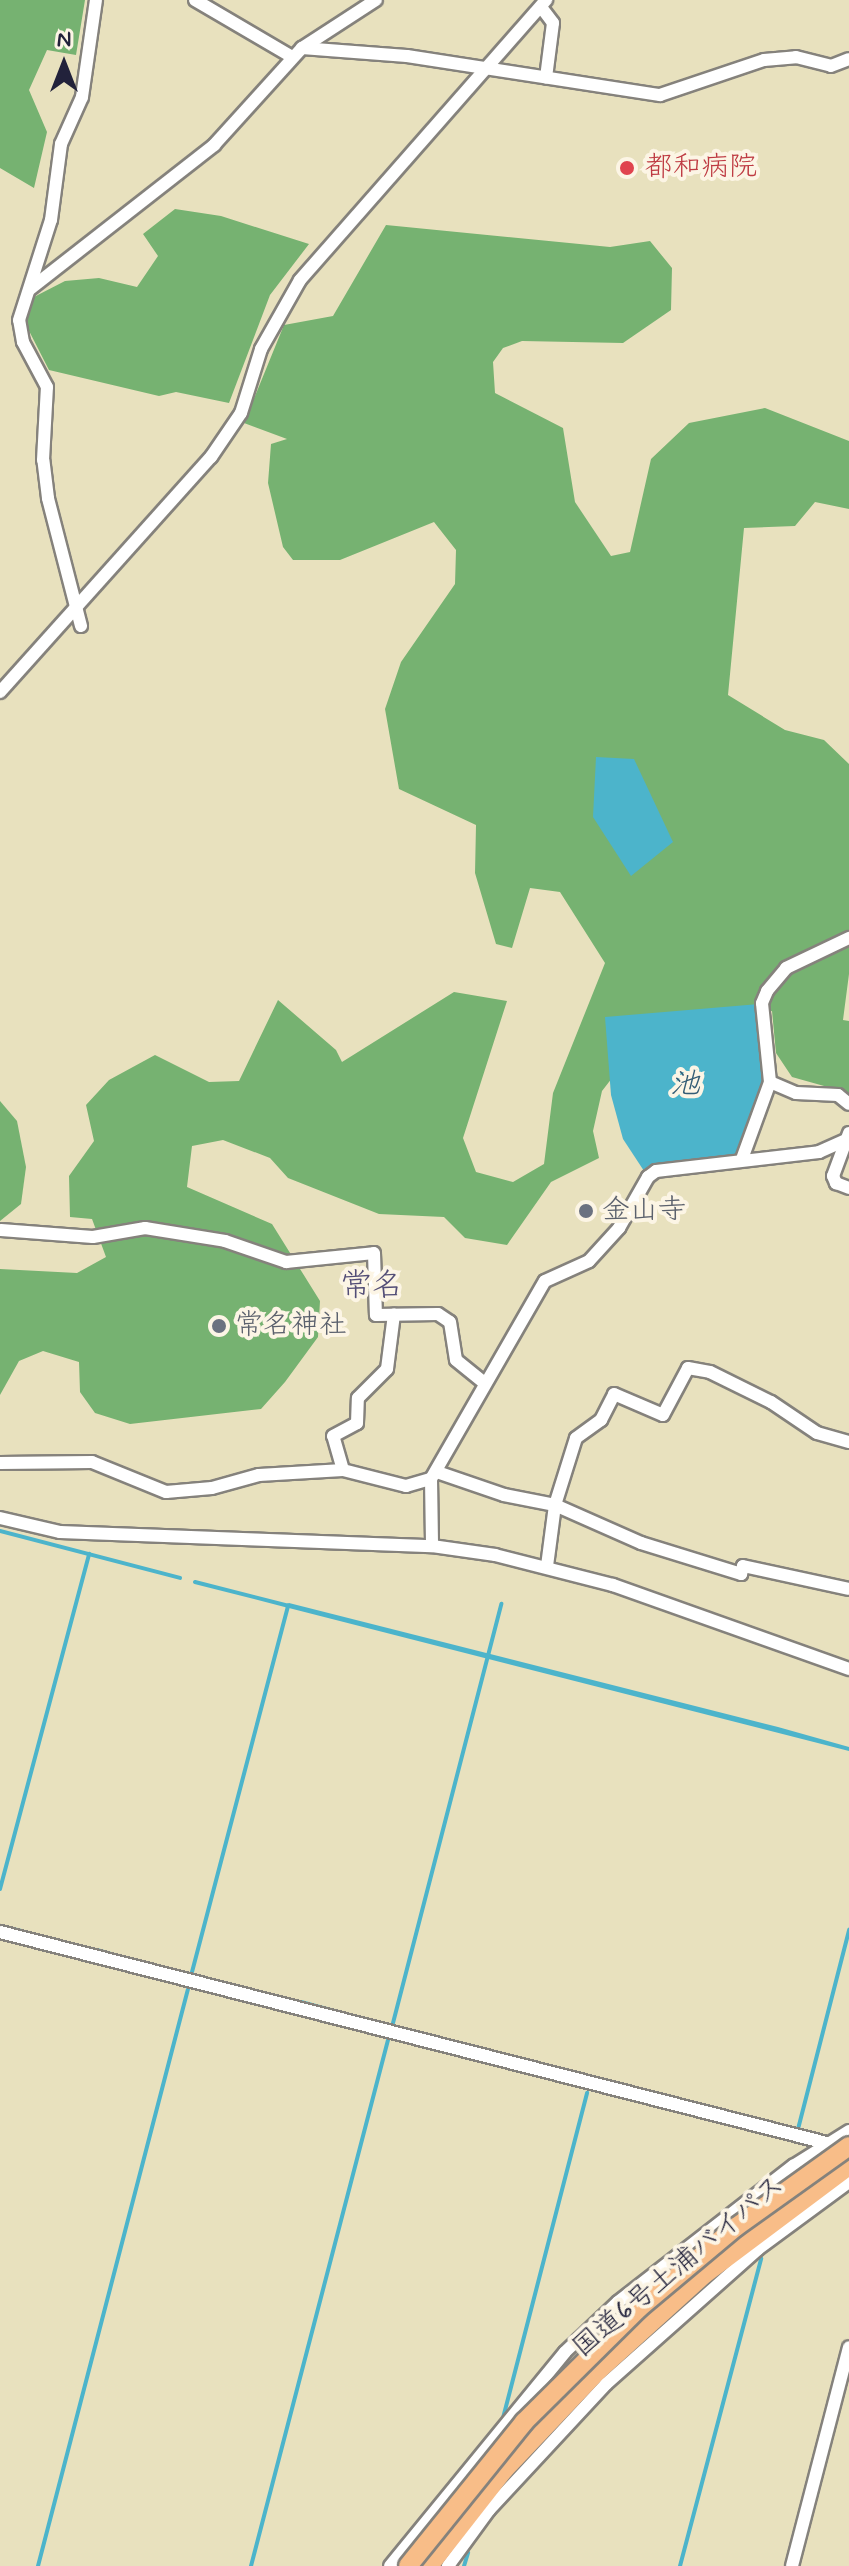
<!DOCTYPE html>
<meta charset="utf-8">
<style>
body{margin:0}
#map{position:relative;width:849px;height:2566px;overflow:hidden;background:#e8e1be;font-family:Mynerve,"Klee One",sans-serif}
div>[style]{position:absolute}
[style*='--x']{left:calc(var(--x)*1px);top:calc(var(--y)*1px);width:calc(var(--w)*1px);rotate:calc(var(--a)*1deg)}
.forest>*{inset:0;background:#76b271}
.water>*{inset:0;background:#4cb4cb}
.stream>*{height:4px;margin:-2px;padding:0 2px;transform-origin:2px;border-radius:2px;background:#4cb4cb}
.roads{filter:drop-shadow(2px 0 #85827c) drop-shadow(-2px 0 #85827c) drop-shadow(0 2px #85827c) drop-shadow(0 -2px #85827c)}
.minor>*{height:12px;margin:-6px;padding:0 6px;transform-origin:6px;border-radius:6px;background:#fff}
.highway>*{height:18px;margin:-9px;padding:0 9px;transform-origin:9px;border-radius:9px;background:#f8bd88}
.bridges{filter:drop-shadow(2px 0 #85827c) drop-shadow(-2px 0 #85827c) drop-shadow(0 2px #85827c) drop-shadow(0 -2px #85827c)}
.highway-bridge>*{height:18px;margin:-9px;padding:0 9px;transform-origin:9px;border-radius:9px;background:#f8bd88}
.dots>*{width:22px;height:22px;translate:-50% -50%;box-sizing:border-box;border:4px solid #fcf5e5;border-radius:50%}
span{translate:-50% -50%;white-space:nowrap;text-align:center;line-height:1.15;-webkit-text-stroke:8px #fcf5e5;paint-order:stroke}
.health-label{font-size:28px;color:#be3a42}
.left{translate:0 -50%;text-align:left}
.worship-label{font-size:28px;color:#5b616d}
.street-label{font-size:28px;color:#22223b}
.water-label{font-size:30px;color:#335c75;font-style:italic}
.quarter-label{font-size:32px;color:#524d76}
.north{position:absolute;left:24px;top:24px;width:80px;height:80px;-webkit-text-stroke:6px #fcf5e5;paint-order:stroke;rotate:0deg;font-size:22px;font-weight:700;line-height:32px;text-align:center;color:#22223b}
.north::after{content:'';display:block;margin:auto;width:28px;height:36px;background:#22223b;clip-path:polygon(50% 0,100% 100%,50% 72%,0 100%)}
</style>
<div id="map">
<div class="forest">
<i style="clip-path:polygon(0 0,85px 0,76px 55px,47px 50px,29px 90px,47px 132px,34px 188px,0 168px)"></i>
<i style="clip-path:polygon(175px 209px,221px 216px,309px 244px,270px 295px,229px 403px,176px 392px,159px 396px,49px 370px,25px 323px,30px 299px,65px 281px,99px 278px,137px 287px,158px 256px,143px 234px)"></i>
<i style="clip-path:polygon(386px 225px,610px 247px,650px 241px,672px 268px,671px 310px,623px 343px,522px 341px,503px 348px,493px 362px,495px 393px,563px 428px,575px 502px,611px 556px,630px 552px,651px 459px,689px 423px,765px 408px,849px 441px,849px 509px,815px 502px,795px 526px,744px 528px,728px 695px,785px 730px,824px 740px,849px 764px,849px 974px,843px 1020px,849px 1021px,849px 1093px,792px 1077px,776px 1053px,772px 1011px,715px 1017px,636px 1047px,602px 1091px,593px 1131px,599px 1158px,551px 1182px,507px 1245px,465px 1238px,444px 1217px,379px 1214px,288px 1178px,270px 1158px,223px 1140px,192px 1146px,187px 1187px,272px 1224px,320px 1301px,318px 1337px,285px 1382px,261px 1409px,130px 1424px,95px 1413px,80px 1392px,79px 1362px,43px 1351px,19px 1361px,0 1395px,0 1269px,77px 1273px,106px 1257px,92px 1219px,70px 1217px,69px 1176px,94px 1141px,86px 1105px,109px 1080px,155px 1055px,209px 1082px,239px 1081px,278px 1000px,336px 1050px,342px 1062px,454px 992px,507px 1001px,463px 1138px,476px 1172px,513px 1182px,544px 1164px,553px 1093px,605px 963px,560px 892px,530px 888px,512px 948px,496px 944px,475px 873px,476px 825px,399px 789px,385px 709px,401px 662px,455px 584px,456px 550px,434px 522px,340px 560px,293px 560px,283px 547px,268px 483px,271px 444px,287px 439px,244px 423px,284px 325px,333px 316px)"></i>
<i style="clip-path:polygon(0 1101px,17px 1121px,26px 1167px,21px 1204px,0 1221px)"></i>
</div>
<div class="water">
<i style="clip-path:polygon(596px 757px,634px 759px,673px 842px,631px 876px,593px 817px)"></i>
<i style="clip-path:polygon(759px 1004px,767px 1082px,741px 1156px,646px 1174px,623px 1139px,611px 1095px,605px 1017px)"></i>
<i style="clip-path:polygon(289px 1603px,778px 1727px,849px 1747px,849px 1751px,285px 1607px)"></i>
</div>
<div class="stream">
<i style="--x:0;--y:1531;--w:186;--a:14.6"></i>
<i style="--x:195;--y:1582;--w:97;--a:14.3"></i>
<i style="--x:0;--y:1889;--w:347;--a:-75.1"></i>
<i style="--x:0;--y:1926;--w:22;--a:13"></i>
<i style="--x:97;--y:1950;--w:33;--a:16"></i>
<i style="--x:192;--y:1972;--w:379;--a:-75.3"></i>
<i style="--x:301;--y:2002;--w:65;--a:15.1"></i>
<i style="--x:393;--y:2023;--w:433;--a:-75.5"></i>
<i style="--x:797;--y:2133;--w:210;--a:-75.6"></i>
<i style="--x:503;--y:2418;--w:336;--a:-75.5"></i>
<i style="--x:38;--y:2566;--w:596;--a:-75.43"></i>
<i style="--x:251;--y:2566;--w:544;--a:-75.4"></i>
<i style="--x:464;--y:2566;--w:14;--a:-73"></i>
<i style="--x:680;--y:2566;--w:318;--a:-75.2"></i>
</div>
<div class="roads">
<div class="minor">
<i style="--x:195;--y:0;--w:113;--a:30.4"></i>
<i style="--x:541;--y:7;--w:20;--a:53"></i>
<i style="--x:553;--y:23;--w:55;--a:97.3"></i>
<i style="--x:302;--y:48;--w:105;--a:4.4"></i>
<i style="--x:407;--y:56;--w:256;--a:8.8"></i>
<i style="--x:660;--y:95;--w:110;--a:-18.6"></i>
<i style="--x:764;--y:60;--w:32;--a:-5"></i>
<i style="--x:796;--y:57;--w:36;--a:14"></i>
<i style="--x:831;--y:66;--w:19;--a:-21"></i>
<i style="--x:30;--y:289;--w:234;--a:-38"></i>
<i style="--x:214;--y:145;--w:131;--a:-47.8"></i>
<i style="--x:302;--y:48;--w:88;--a:-33"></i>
<i style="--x:81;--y:626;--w:132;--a:-104.5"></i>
<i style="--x:48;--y:498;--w:38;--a:-97"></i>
<i style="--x:43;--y:460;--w:73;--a:-86.9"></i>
<i style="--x:47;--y:387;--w:51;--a:-118.1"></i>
<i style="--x:23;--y:342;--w:22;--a:-100"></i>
<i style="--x:19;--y:320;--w:105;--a:-72.3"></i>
<i style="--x:51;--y:220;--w:77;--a:-82.5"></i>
<i style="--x:61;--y:144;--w:51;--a:-65.9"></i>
<i style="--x:82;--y:97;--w:98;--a:-81.8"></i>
<i style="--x:0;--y:692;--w:316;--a:-48.1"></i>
<i style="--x:211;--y:457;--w:53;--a:-55.7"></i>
<i style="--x:241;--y:413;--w:67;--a:-72.6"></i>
<i style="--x:261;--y:349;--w:79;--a:-60.5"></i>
<i style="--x:300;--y:280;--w:373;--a:-48.7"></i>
<i style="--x:770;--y:1082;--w:28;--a:23"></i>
<i style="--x:796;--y:1093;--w:42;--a:2.7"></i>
<i style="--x:838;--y:1095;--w:14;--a:39"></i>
<i style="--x:849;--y:1133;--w:46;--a:110.4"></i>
<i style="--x:833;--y:1176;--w:8;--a:67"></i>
<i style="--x:836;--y:1183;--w:14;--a:21"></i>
<i style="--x:742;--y:1159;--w:82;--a:-70"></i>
<i style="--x:770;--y:1082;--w:79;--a:-95.8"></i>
<i style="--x:762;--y:1003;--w:13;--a:-67"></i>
<i style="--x:767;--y:991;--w:30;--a:-50"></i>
<i style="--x:786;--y:968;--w:70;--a:-25.5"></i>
<i style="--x:1;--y:1230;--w:92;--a:4.4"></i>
<i style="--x:93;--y:1237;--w:53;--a:-9.8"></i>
<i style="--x:145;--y:1228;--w:81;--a:9.2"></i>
<i style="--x:225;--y:1241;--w:65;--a:19"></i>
<i style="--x:286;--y:1262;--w:88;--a:-5.8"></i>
<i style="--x:374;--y:1253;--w:62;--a:88.2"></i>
<i style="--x:376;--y:1315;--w:62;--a:-0.9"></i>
<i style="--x:438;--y:1314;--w:14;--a:34"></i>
<i style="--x:450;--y:1322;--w:38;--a:81"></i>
<i style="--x:456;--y:1360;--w:35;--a:39"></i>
<i style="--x:0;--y:1463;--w:92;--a:-0.6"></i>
<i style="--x:92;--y:1462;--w:80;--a:22.1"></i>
<i style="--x:166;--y:1492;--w:46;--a:-5"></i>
<i style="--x:212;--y:1488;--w:49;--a:-15.5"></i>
<i style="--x:259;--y:1475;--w:84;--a:-3.4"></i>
<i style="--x:343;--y:1470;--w:65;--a:14.3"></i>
<i style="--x:406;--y:1486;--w:26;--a:-16"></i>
<i style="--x:431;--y:1479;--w:228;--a:-60.1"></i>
<i style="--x:545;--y:1281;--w:48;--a:-24.4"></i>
<i style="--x:589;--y:1261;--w:45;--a:-47.7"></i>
<i style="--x:619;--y:1228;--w:59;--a:-60.4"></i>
<i style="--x:648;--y:1177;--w:10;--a:-37"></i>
<i style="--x:656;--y:1171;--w:164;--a:-6.6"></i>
<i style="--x:819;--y:1152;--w:27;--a:-24"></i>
<i style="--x:343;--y:1470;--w:35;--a:-106"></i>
<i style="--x:333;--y:1436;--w:27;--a:-28"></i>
<i style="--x:357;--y:1423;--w:25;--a:-88"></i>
<i style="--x:358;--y:1398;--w:41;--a:-45"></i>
<i style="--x:387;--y:1369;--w:55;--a:-82.7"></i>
<i style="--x:437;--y:1472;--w:71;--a:18.9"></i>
<i style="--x:504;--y:1495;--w:52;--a:11.1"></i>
<i style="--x:555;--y:1505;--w:94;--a:23.8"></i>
<i style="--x:641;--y:1543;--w:105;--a:17.2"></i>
<i style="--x:741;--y:1574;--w:8;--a:-76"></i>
<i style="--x:743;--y:1566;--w:108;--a:12.2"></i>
<i style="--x:431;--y:1479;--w:67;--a:89.1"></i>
<i style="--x:0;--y:1518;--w:62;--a:13.1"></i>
<i style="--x:60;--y:1532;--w:372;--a:2.2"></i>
<i style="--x:432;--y:1546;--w:64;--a:8.1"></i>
<i style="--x:495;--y:1555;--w:122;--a:14.3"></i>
<i style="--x:613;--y:1585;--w:251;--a:19.6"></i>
<i style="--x:547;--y:1566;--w:62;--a:-82.5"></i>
<i style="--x:555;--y:1505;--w:70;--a:-72.6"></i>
<i style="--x:576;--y:1438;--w:31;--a:-36"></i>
<i style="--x:601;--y:1420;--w:29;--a:-63"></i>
<i style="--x:614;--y:1394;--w:53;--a:23.2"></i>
<i style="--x:663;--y:1415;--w:53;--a:-62"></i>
<i style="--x:688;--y:1368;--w:22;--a:10"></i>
<i style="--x:710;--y:1372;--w:68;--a:26.2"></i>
<i style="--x:771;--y:1402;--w:55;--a:34"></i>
<i style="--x:817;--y:1433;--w:33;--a:16"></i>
<i style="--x:0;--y:1932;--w:873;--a:14.32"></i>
<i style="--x:390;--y:2566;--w:276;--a:-50.7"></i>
<i style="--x:565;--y:2352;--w:73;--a:-43.3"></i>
<i style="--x:618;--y:2302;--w:222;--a:-37.9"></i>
<i style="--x:793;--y:2166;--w:66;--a:-32"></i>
<i style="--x:448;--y:2566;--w:69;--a:-53.8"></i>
<i style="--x:489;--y:2510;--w:172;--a:-47.1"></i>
<i style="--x:606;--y:2384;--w:203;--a:-41.6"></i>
<i style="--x:758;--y:2249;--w:113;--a:-36.4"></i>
<i style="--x:792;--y:2566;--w:226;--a:-75.4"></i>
</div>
<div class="highway">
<i style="--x:429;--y:2566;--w:122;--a:-52"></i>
<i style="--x:504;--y:2470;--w:138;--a:-46.5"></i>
<i style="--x:599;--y:2370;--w:143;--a:-42.2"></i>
<i style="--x:705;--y:2274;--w:180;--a:-36.9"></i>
</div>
</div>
<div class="bridges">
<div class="highway-bridge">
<i style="--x:408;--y:2566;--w:185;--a:-51.1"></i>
<i style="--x:524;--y:2422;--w:162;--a:-44.7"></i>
<i style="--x:639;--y:2308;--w:126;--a:-39.9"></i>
<i style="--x:736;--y:2227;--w:139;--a:-35.6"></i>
</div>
</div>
<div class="dots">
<i style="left:627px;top:168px;background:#e0444e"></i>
<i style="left:586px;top:1211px;background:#6b7280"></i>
<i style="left:219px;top:1326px;background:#6b7280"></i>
</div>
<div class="health-label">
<span class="left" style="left:645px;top:168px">都和病院</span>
</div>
<div class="worship-label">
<span class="left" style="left:602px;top:1211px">金山寺</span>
<span class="left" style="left:235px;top:1326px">常名神社</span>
</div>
<div class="street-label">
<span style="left:679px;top:2267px;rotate:-40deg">国道6号土浦バイパス</span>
</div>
<div class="water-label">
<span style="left:685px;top:1085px">池</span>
</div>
<div class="quarter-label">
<span style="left:372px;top:1286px">常名</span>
</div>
<div class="north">N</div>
</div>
